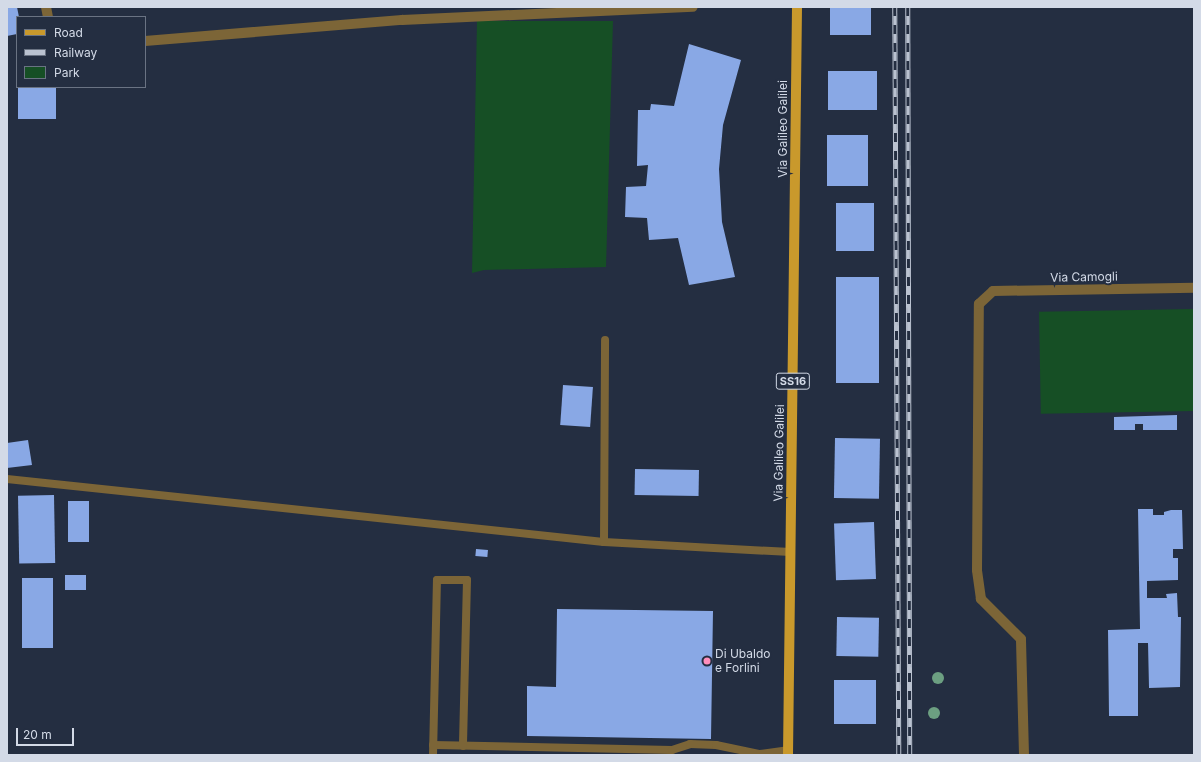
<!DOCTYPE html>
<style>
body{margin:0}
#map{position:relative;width:1201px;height:762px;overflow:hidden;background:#242e41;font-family:Inter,sans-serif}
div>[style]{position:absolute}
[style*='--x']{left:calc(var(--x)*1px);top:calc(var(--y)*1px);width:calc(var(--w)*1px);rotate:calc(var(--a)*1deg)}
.green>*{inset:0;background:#164f25;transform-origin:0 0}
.building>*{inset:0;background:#89a8e5;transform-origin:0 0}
.lane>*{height:8px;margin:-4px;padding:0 4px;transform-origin:4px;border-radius:4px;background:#7c6537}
.street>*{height:10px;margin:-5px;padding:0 5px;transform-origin:5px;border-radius:5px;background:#7c6537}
.primary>*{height:10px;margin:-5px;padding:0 5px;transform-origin:5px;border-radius:5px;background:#c9992c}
.rail>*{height:4.5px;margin-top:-2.25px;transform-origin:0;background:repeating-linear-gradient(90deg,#242e41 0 9px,#bac2d0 0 18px);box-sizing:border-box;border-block:1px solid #bac2d0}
.trees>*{width:12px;height:12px;margin:-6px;border-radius:50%;background:#6c9f81}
.dots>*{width:11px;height:11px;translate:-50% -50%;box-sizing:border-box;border:2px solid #242e41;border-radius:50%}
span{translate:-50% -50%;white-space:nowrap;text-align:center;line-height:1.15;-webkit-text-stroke:4px #242e41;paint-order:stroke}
.shield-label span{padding:1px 3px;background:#242e41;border:1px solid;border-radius:3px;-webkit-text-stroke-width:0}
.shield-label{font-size:11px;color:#d3dae7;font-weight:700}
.street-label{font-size:12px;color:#d3dae7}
.poi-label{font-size:12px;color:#d3dae7}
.left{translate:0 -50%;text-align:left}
.frame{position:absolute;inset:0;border:8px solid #d3dae7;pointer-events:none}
.legend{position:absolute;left:16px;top:16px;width:130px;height:72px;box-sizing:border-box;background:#242e41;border:1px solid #6a7383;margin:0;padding:5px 7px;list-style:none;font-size:12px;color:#d3dae7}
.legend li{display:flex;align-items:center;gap:8px;height:20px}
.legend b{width:20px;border:1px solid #6a7383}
.scale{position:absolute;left:16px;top:728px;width:58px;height:18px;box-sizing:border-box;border:2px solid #d3dae7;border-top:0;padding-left:5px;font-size:12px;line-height:14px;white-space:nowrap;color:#d3dae7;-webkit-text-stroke:3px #242e41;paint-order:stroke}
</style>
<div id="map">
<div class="green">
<i style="clip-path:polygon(477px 21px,613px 21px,606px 267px,484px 270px,472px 273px)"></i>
<i style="left:1193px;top:309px;width:102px;height:154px;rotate:89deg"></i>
</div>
<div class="building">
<i style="clip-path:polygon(7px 7px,17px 7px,19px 17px,17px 17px,17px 34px,7px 36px)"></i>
<i style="left:830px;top:7px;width:41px;height:28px"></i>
<i style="clip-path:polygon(689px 44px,741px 60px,723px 125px,719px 169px,722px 222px,735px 277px,689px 285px,678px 238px,649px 240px,647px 218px,625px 217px,626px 187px,646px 186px,648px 165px,637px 166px,638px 110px,650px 110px,651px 104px,674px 106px)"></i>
<i style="left:828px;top:71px;width:49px;height:39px"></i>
<i style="left:18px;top:87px;width:38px;height:32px"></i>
<i style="left:827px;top:135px;width:41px;height:51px"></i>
<i style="left:836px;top:203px;width:38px;height:48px"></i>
<i style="left:836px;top:277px;width:43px;height:106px"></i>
<i style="left:563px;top:385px;width:30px;height:40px;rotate:4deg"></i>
<i style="clip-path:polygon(1177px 415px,1177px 430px,1143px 430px,1143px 424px,1135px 424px,1135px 430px,1114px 430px,1114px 417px)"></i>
<i style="left:835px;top:438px;width:45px;height:60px;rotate:1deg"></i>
<i style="clip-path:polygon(28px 440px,32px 465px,7px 468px,7px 443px)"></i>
<i style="left:635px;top:469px;width:64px;height:26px;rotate:1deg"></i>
<i style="left:54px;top:495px;width:68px;height:36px;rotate:89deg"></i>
<i style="left:89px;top:501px;width:41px;height:21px;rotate:90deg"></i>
<i style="clip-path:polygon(1138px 509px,1153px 509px,1153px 515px,1164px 515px,1164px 512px,1171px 510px,1182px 510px,1183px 549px,1173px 549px,1173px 558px,1178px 558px,1178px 580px,1147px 581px,1147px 598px,1167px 598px,1166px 594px,1177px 593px,1178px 617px,1181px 617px,1180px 687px,1149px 688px,1148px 643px,1138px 643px,1138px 716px,1109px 716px,1108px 630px,1140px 629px)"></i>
<i style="left:874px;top:522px;width:57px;height:40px;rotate:88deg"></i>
<i style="left:476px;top:549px;width:12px;height:7px;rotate:5deg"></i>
<i style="left:65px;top:575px;width:21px;height:15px"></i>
<i style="left:22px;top:578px;width:31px;height:70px"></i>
<i style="clip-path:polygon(557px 609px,713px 611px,711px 739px,527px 736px,527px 686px,556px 687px)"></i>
<i style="left:837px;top:617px;width:42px;height:39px;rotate:1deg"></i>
<i style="left:834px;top:680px;width:42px;height:44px"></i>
</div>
<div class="lane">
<i style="--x:7;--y:479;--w:600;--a:6.02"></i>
<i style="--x:604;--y:542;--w:187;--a:3.1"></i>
<i style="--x:604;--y:542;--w:202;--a:-89.7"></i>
<i style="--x:433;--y:745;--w:239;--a:1.2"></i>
<i style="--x:672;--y:750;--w:19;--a:-18"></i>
<i style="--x:690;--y:744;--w:26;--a:2"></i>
<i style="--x:716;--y:745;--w:45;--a:11.6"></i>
<i style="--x:760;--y:754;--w:28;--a:-8"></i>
<i style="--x:433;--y:755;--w:175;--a:-88.7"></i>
<i style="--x:437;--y:580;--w:30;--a:0"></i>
<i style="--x:467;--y:580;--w:166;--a:91.4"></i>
</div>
<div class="street">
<i style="--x:46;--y:7;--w:10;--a:79"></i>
<i style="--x:145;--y:41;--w:258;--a:-4.7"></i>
<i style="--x:402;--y:20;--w:291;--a:-2.6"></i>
<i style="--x:1024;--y:755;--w:116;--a:-91.5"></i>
<i style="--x:1021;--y:639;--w:57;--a:-135"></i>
<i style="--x:981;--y:599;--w:29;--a:-98"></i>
<i style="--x:977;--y:570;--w:266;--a:-89.6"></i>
<i style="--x:979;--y:304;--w:19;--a:-43"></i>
<i style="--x:993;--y:291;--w:201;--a:-0.9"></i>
</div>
<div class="primary">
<i style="--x:788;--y:755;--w:748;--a:-89.31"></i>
</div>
<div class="rail">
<i style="--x:895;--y:7;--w:748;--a:89.69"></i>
<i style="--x:908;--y:7;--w:748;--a:89.85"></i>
</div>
<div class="trees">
<i style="left:938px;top:678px"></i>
<i style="left:934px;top:713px"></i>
</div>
<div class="dots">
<i style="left:707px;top:661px;background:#ff8ebb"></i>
</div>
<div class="shield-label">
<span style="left:793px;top:381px">SS16</span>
</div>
<div class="street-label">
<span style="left:783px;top:129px;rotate:-90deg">Via Galileo Galilei</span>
<span style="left:1084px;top:277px;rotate:-1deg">Via Camogli</span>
<span style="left:779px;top:453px;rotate:-89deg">Via Galileo Galilei</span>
</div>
<div class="poi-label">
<span class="left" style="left:715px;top:661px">Di Ubaldo<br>e Forlini</span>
</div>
<div class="frame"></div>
<ul class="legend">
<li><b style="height:5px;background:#c9992c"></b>Road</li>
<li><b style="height:5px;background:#bac2d0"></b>Railway</li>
<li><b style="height:11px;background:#164f25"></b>Park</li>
</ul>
<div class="scale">20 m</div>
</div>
